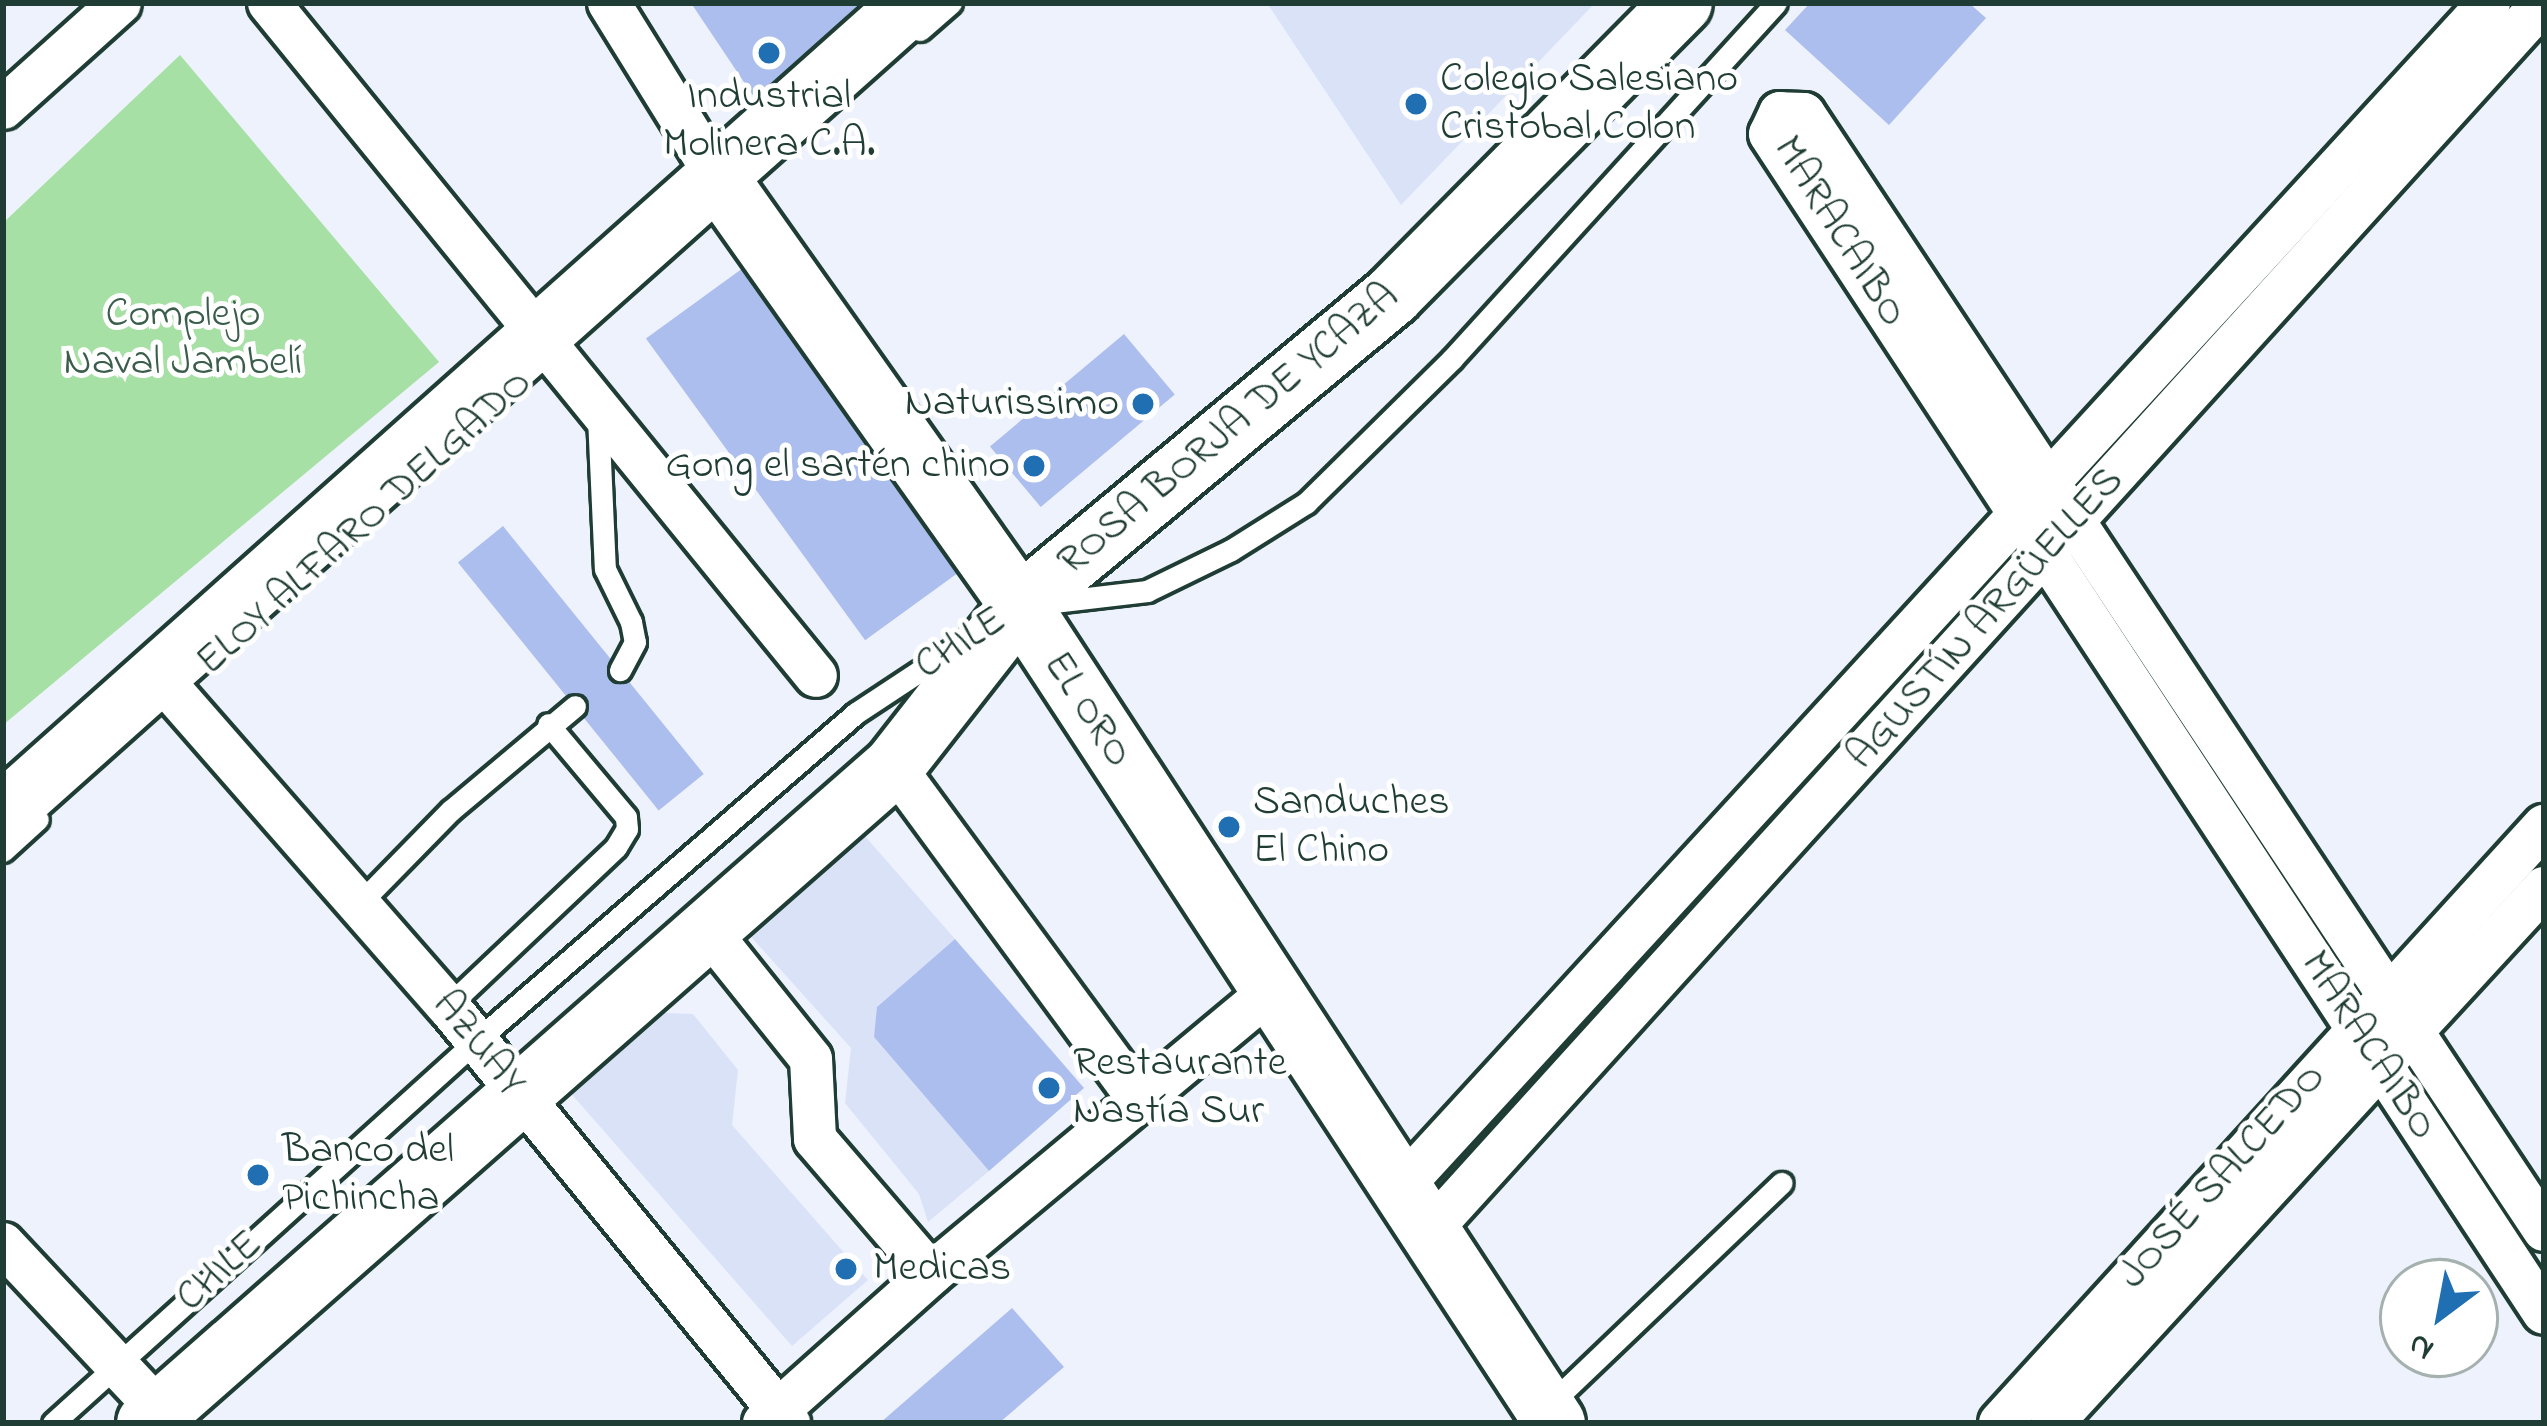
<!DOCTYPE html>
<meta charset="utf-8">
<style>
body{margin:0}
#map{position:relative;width:2547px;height:1426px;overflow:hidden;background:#eef2fc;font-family:"Indie Flower",sans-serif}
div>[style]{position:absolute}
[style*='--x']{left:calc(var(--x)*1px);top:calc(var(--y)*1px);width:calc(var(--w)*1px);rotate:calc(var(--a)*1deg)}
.built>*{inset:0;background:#dae2f8}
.green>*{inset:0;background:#a7e0a5}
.building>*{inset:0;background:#acbeee;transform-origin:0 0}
.roads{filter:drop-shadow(3px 0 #1f3d34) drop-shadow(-3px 0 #1f3d34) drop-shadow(0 3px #1f3d34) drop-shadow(0 -3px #1f3d34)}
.lane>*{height:21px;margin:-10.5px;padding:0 10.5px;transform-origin:10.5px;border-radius:10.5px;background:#fff}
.street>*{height:42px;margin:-21px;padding:0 21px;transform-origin:21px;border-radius:21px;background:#fff}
.secondary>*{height:60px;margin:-30px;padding:0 30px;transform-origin:30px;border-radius:30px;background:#fff}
.dots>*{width:33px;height:33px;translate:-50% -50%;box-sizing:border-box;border:6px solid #fff;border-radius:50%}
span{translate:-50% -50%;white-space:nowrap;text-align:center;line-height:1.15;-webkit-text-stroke:10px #fff;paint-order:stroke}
.poi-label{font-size:42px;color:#1f3d34}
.left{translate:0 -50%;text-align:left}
.right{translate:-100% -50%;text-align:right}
.street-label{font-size:42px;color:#1f3d34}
.park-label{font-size:42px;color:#3a5e4b}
.frame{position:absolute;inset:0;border:6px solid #1f3d34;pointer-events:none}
.north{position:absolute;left:2379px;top:1258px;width:120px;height:120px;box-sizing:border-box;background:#fff;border:3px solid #a5b1ae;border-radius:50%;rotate:212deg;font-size:33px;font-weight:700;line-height:48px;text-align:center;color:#1f3d34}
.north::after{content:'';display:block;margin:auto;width:42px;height:54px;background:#1f6fb2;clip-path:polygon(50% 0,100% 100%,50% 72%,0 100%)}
</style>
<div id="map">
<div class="built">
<i style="clip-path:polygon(1267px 3px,1595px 3px,1401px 205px)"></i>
<i style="clip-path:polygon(850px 819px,955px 939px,878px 1006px,874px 1037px,989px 1171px,928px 1222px,919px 1194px,845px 1103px,851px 1048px,736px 920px)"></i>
<i style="clip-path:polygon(641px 1012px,693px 1014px,738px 1070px,732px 1125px,868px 1280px,792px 1346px,561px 1082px)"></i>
</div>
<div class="green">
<i style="clip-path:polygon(180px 55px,439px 362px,3px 725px,3px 223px)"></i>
</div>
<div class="building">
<i style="clip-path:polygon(691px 3px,868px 3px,758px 103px)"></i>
<i style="clip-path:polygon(1810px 3px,1969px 3px,1986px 18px,1889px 125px,1785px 30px)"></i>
<i style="left:743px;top:268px;width:373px;height:120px;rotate:54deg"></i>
<i style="left:1124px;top:334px;width:79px;height:175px;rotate:50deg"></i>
<i style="left:503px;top:526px;width:319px;height:58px;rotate:51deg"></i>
<i style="clip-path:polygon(955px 939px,1084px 1088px,989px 1171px,874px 1037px,877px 1007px)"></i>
<i style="clip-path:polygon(1012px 1308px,1064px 1367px,999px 1423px,880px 1423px)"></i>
</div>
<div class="roads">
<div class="lane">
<i style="--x:920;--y:30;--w:41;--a:-41.1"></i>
<i style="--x:598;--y:417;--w:152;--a:87.4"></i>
<i style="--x:605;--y:569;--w:59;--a:63.9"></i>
<i style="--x:631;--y:622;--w:20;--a:79"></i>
<i style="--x:635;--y:642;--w:32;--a:118"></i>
<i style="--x:1045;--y:603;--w:103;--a:-6.7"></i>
<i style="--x:1147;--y:591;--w:93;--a:-26"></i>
<i style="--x:1231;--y:550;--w:89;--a:-32.1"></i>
<i style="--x:1306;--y:503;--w:205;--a:-44.6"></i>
<i style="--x:1452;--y:359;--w:481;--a:-47.7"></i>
<i style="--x:3;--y:851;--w:47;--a:-42.4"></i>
<i style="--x:358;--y:905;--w:132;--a:-45.6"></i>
<i style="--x:450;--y:811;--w:163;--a:-40"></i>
<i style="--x:448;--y:1006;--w:231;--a:-43.4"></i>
<i style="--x:616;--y:847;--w:21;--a:-59"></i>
<i style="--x:627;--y:829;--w:12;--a:-95"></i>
<i style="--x:626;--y:817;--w:121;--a:-130"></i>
<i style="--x:1548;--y:1406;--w:323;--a:-43.7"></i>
<i style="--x:53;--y:1423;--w:570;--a:-42.08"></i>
<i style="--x:476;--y:1041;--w:502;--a:-40.8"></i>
<i style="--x:856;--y:713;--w:131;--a:-33.4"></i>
</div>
<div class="street">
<i style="--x:269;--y:3;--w:867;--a:50.9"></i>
<i style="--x:609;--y:3;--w:201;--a:58.2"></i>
<i style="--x:3;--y:108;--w:157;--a:-41.9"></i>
<i style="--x:157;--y:674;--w:441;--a:48.8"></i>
<i style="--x:448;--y:1006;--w:539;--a:50.73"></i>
<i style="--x:894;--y:766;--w:412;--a:53.7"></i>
<i style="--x:707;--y:929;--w:166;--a:51.3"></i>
<i style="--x:811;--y:1059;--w:80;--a:87.1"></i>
<i style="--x:815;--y:1139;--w:178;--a:49.3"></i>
<i style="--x:1398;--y:1191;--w:1613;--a:-47.44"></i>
<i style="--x:2544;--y:1230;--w:1339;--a:-123.55"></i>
<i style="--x:1804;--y:114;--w:24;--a:-178"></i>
<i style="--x:1780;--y:113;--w:23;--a:115"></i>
<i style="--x:1770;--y:134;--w:1410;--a:56.72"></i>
<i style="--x:1427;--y:1234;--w:1662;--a:-47.81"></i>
<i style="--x:3;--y:1244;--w:245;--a:46.8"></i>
<i style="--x:764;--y:1423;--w:224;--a:-41.7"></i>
<i style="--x:931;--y:1274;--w:440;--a:-39.8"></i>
<i style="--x:2000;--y:1423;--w:808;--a:-47.66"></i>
<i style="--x:2052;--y:1423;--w:727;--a:-47.4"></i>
</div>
<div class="secondary">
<i style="--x:715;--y:174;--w:528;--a:54.71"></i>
<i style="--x:1020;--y:605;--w:977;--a:56.81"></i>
<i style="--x:3;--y:813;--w:1218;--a:-41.7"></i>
<i style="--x:147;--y:1423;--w:995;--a:-41.33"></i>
<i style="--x:894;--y:766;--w:204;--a:-52"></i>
<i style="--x:1020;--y:605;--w:484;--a:-39.7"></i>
<i style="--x:1392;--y:296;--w:412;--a:-45.3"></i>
</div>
</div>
<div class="dots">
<i style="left:769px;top:53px;background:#1f6fb2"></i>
<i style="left:1416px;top:104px;background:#1f6fb2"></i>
<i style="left:1143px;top:404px;background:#1f6fb2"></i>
<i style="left:1034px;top:466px;background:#1f6fb2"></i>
<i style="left:1229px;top:827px;background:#1f6fb2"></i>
<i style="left:1049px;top:1088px;background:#1f6fb2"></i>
<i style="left:258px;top:1175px;background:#1f6fb2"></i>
<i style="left:846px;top:1269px;background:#1f6fb2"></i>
</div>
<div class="poi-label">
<span class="left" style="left:1440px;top:104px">Colegio Salesiano<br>Cristobal Colon</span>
<span style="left:769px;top:121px">Industrial<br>Molinera C.A.</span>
<span class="right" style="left:1119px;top:404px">Naturissimo</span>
<span class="right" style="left:1010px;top:466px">Gong el sartén chino</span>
<span class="left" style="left:1253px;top:827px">Sanduches<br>El Chino</span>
<span class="left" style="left:1073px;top:1088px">Restaurante<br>Nastía Sur</span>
<span class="left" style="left:282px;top:1175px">Banco del<br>Pichincha</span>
<span class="left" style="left:873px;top:1269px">Medicas</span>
</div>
<div class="street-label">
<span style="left:1839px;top:232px;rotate:58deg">MARACAIBO</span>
<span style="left:1229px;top:430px;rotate:-40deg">ROSA BORJA DE YCAZA</span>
<span style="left:365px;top:523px;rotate:-42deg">ELOY ALFARO DELGADO</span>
<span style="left:1986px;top:619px;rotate:-48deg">AGUSTÍN ARGÜELLES</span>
<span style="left:961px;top:644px;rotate:-33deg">CHILE</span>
<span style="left:1087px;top:710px;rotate:57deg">EL ORO</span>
<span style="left:478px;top:1044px;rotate:51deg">AZUAY</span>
<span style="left:2368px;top:1046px;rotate:57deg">MARACAIBO</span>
<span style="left:2223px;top:1177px;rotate:-48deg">JOSÉ SALCEDO</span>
<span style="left:220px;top:1272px;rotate:-42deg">CHILE</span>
</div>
<div class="park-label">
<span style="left:183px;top:339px">Complejo<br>Naval Jambelí</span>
</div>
<div class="frame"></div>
<div class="north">N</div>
</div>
